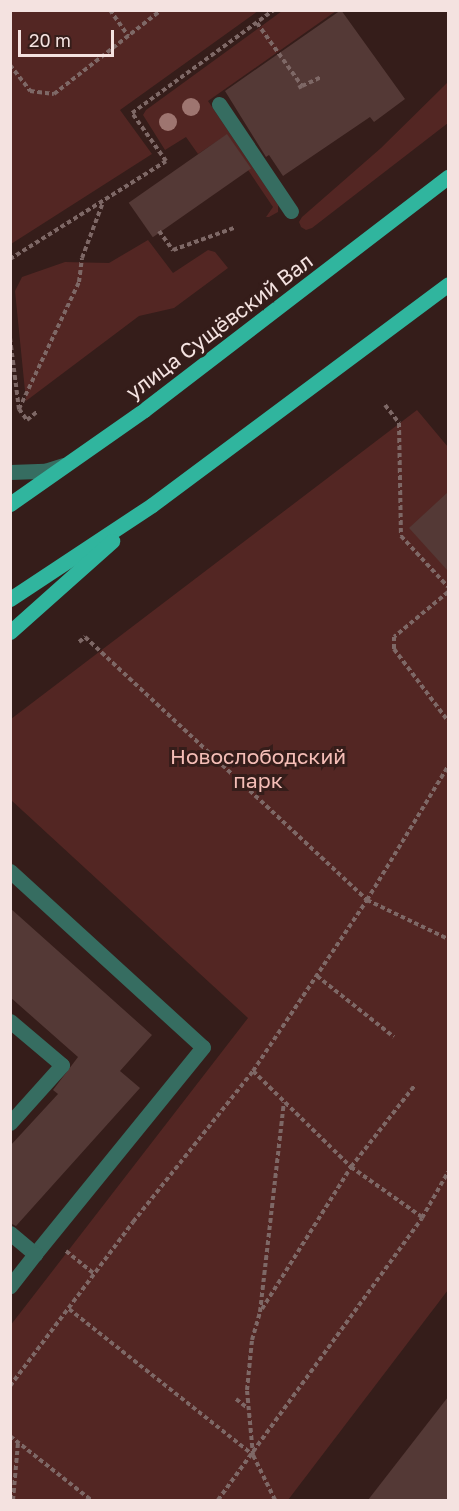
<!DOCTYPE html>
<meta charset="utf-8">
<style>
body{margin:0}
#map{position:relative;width:459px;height:1511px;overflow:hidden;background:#351d1a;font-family:"Golos Text",sans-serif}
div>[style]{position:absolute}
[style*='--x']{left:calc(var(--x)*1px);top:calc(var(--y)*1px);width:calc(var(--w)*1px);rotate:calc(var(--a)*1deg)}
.green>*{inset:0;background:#532623}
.building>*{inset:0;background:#543936;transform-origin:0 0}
.path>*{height:4px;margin-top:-2px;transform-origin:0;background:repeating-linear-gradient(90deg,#7e6866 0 4.5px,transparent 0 7.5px)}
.minor>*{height:15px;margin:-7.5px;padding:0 7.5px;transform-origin:7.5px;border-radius:7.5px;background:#366d61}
.major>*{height:15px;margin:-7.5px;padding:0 7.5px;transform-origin:7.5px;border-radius:7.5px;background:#30b59e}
.trees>*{width:18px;height:18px;margin:-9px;border-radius:50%;background:#9e7570}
span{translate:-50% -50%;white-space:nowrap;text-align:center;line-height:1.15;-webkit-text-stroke:6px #351d1a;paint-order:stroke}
.street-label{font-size:21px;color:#f4e2e0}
.park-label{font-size:21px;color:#f4bdb6}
.frame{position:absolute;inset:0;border:12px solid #f4e2e0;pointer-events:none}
.scale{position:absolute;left:18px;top:30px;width:96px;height:27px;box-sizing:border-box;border:3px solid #f4e2e0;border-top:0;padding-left:8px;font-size:18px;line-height:21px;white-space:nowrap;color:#f4e2e0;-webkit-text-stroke:4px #351d1a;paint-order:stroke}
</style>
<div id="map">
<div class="green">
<i style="clip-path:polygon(11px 10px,258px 10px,258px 11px,120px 110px,152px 154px,11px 244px)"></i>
<i style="clip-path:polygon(282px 11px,336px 11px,208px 101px,278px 205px,278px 212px,269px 217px,266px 217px,273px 207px,225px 136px,198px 154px,186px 137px,165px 150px,143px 115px,146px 110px)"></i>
<i style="clip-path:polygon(448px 82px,448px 123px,312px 228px,306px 230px,301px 227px,299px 222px,302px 217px,381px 148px)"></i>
<i style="clip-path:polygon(148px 240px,173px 273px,208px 250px,215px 252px,228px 268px,174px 308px,139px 316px,26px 401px,15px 291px,22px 277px,65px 262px,109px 263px)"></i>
<i style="clip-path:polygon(417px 410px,448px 447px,448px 1290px,288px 1500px,11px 1500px,10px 1326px,248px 1018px,11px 800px,11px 719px)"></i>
</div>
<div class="building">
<i style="clip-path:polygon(341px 10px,405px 99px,374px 122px,370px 117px,283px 176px,269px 155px,266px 157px,225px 91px)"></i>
<i style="left:227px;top:134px;width:42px;height:120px;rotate:55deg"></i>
<i style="clip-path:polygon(448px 492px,448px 571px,409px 528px)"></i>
<i style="clip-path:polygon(10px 908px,152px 1035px,120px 1071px,140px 1088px,16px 1226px,10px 1223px,10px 1146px,58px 1094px,53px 1090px,78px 1057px,10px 997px)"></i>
<i style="clip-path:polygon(448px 1397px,448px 1500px,368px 1500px)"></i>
</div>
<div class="path">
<i style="--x:110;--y:10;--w:32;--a:55"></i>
<i style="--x:257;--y:23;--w:77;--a:54.5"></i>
<i style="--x:302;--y:86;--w:4;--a:153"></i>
<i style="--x:10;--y:65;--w:33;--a:52"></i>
<i style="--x:30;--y:91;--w:24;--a:7"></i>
<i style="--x:54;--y:94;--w:136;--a:-38.1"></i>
<i style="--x:302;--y:86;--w:21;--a:-25"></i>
<i style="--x:159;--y:231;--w:24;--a:54"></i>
<i style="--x:173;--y:250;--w:65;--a:-19.8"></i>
<i style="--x:10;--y:259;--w:184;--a:-32.1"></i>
<i style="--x:166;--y:161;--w:59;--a:-125.3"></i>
<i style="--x:132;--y:113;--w:175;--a:-36"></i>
<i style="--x:10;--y:338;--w:72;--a:82.8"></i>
<i style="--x:19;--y:409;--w:14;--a:54"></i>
<i style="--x:27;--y:420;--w:13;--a:-39"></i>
<i style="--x:385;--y:405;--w:23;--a:52"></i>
<i style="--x:399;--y:423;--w:113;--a:89"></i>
<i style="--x:401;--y:536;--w:69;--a:47.3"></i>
<i style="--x:19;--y:409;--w:140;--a:-64.7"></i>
<i style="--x:79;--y:282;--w:24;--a:-83"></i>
<i style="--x:82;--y:258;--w:60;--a:-69.4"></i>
<i style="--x:448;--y:592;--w:70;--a:140.2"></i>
<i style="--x:394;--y:637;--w:12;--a:90"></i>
<i style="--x:394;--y:649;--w:90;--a:53.1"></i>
<i style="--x:79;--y:642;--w:8;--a:-40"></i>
<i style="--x:85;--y:637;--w:386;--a:43"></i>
<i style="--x:367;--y:900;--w:90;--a:25.7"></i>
<i style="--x:317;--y:976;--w:98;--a:38.4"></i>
<i style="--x:253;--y:1071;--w:137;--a:44.4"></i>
<i style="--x:351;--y:1167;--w:87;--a:35.2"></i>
<i style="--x:66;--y:1251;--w:36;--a:39"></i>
<i style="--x:69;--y:1309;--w:235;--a:38.4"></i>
<i style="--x:262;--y:1309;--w:168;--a:-57.9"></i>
<i style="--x:351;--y:1167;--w:104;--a:-52"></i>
<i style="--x:10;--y:1386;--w:205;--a:-53.1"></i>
<i style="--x:133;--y:1222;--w:193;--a:-51.5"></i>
<i style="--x:253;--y:1071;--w:206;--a:-56.3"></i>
<i style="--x:367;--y:900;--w:157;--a:-58.8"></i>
<i style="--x:236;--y:1399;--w:16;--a:38"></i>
<i style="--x:10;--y:1436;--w:103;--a:38.3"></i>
<i style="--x:13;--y:1500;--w:57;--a:-85"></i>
<i style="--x:218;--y:1500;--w:348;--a:-54.1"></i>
<i style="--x:422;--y:1218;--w:53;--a:-60.5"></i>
<i style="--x:275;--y:1500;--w:50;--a:-116.1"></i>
<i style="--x:253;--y:1455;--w:65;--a:-95.3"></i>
<i style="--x:247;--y:1390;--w:50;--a:-84.3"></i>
<i style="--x:252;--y:1340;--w:29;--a:-74"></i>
<i style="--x:260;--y:1312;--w:211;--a:-83.5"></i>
</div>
<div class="minor">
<i style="--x:219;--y:104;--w:129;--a:56.1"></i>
<i style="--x:10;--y:472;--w:35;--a:-2"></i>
<i style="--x:45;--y:471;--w:19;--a:-18"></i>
<i style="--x:10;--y:871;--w:261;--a:42.4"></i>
<i style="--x:203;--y:1047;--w:267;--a:129.1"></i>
<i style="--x:10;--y:1021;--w:68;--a:40.2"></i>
<i style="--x:62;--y:1065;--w:78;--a:131.9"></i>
<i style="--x:10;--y:1233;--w:33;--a:40"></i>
<i style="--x:35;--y:1254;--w:41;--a:128"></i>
</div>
<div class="major">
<i style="--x:10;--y:504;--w:164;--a:-35"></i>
<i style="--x:144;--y:410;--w:383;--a:-37.5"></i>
<i style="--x:10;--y:599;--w:170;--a:-33.5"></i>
<i style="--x:152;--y:505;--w:369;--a:-36.7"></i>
<i style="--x:10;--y:632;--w:137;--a:-41.7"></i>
</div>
<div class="trees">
<i style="left:191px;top:107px"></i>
<i style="left:168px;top:122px"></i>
</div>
<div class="street-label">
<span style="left:219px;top:326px;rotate:-37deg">улица Сущёвский Вал</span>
</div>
<div class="park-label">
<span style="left:258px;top:768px">Новослободский<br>парк</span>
</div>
<div class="frame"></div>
<div class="scale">20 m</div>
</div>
